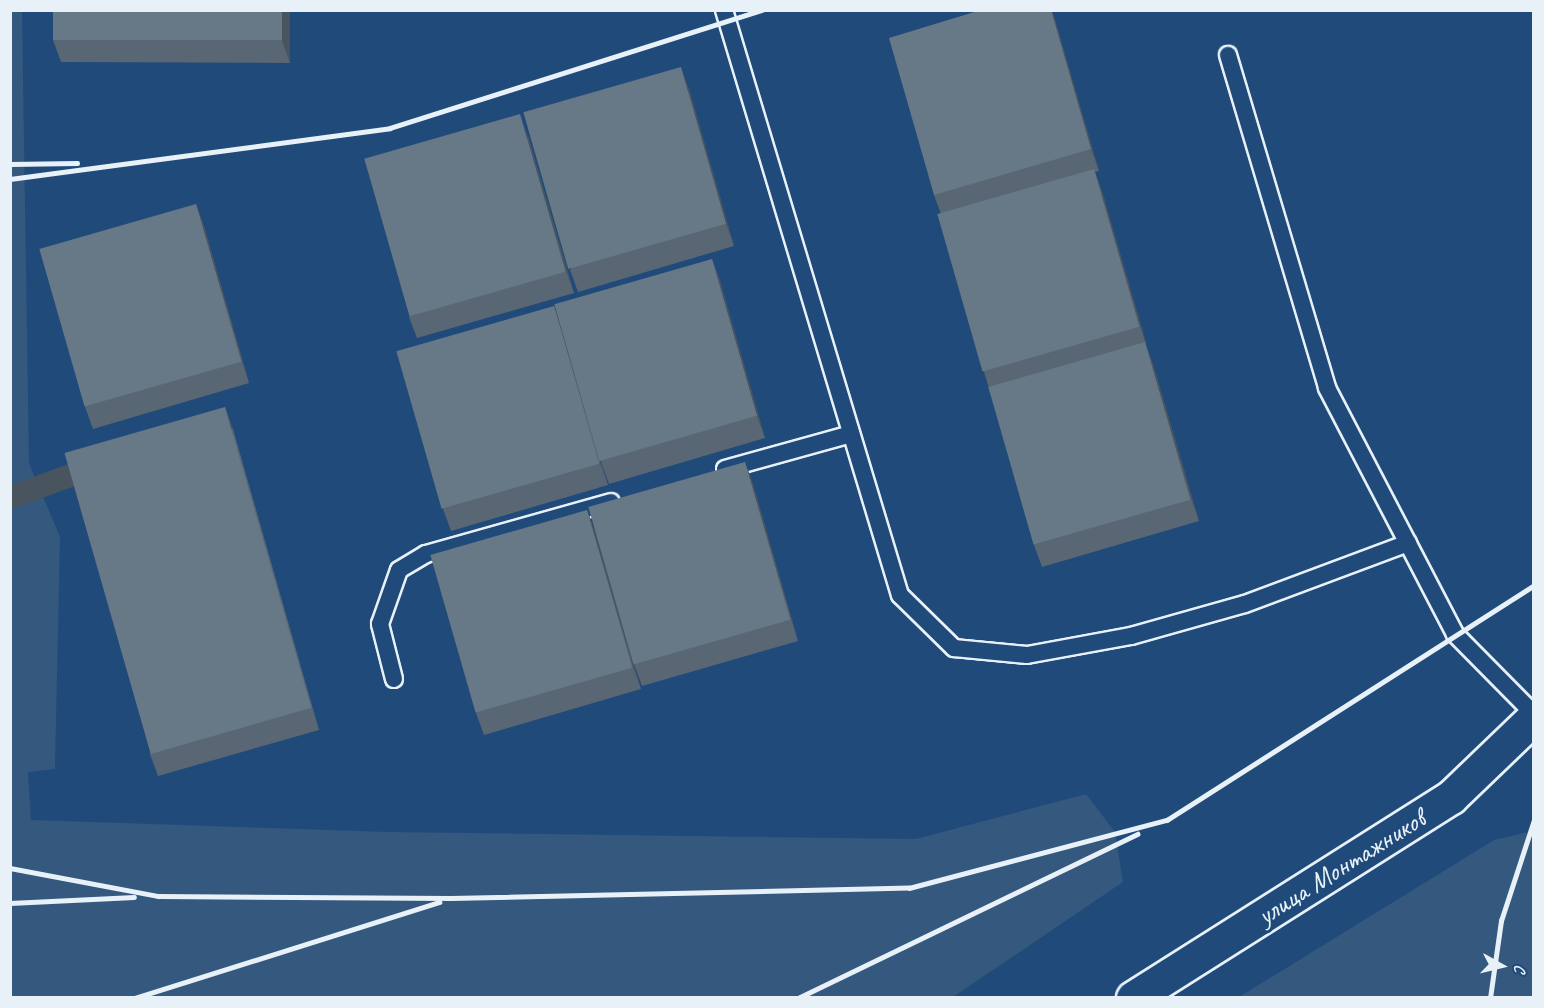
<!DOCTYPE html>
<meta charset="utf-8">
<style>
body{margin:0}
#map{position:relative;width:1544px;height:1008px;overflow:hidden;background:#1f4a7a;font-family:Caveat,sans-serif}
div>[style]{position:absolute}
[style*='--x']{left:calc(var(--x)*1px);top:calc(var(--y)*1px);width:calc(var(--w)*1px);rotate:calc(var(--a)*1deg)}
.built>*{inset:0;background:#35587e}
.roads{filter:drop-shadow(2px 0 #e8f1f8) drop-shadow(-2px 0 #e8f1f8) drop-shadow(0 2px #e8f1f8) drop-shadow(0 -2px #e8f1f8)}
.service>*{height:16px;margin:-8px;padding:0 8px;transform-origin:8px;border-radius:8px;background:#1f4a7a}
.minor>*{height:33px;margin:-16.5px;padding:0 16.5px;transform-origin:16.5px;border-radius:16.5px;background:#1f4a7a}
.rail>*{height:4.5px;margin:-2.25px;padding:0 2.25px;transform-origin:2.25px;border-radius:2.25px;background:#e8f1f8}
.wall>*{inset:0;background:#596774}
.shaded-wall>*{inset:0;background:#48545e;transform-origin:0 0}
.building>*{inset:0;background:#677887;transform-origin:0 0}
span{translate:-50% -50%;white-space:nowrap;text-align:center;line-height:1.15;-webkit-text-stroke:6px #1f4a7a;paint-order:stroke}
.street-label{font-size:28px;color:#e8f1f8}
.frame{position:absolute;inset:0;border:12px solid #e8f1f8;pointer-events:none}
.north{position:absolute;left:1472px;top:936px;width:60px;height:60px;-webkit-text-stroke:4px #1f4a7a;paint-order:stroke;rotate:98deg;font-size:16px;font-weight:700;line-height:24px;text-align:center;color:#e8f1f8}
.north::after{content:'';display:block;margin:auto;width:21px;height:27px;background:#e8f1f8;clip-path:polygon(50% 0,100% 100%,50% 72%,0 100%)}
</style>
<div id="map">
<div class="built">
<i style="clip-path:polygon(10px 11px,22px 11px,29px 463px,60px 537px,55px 769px,28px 772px,31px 820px,388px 832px,916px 839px,1086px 794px,1115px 832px,1123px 882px,953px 997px,11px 997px)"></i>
<i style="clip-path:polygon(1533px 831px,1533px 997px,1239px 997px,1494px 840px)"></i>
</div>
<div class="roads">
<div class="service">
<i style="--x:724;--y:10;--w:611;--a:73.26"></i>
<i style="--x:900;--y:595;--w:76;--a:44.5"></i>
<i style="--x:954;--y:648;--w:73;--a:5.5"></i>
<i style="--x:1027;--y:655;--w:106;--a:-10.4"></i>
<i style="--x:1131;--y:636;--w:118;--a:-15.7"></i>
<i style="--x:1245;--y:604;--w:174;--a:-20.5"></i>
<i style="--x:1228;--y:55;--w:347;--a:73.4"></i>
<i style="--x:1327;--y:388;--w:277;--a:62.5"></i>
<i style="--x:1455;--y:634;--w:112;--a:45.4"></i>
<i style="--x:725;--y:469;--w:131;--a:-15.5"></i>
<i style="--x:394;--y:679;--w:57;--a:-104.3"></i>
<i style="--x:380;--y:624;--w:57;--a:-70.6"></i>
<i style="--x:399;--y:570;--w:31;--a:-31"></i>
<i style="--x:426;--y:554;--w:192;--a:-15.7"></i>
</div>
<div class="minor">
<i style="--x:1133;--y:998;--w:376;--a:-32.3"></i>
<i style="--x:1451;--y:797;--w:115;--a:-43.9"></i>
</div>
</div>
<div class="rail">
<i style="--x:10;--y:164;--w:67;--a:-0.9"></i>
<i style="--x:10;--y:179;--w:383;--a:-7.6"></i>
<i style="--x:390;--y:128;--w:390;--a:-17.6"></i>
<i style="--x:10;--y:868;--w:151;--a:10.7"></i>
<i style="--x:158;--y:896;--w:293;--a:0.4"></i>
<i style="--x:451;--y:898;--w:458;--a:-1.3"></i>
<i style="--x:909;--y:888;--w:267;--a:-14.8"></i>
<i style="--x:1167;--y:820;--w:436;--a:-32.6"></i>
<i style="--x:10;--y:903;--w:124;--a:-2.8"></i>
<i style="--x:135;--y:998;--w:319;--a:-17.5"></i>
<i style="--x:798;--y:998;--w:377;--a:-25.8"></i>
<i style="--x:1490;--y:998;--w:78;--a:-81.9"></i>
<i style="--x:1501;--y:921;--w:106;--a:-71.9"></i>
</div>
<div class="wall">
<i style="clip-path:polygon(290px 10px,290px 63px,61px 62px,53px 40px)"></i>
<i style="clip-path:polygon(1052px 10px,1099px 171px,1095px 172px,1102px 191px,1147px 348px,1153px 364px,1199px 521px,1042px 567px,1034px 545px,989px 388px,984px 372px,941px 214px,934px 195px)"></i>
<i style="clip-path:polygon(689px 89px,734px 246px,578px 292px,570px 270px)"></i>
<i style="clip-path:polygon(528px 136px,574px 293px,417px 338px,409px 317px)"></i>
<i style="clip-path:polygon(196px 204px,204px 226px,249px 383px,93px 429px,85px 407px)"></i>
<i style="clip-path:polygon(712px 259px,720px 281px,765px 438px,609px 484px,601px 462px,608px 485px,451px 531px,443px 509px,554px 306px,561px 327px)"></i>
<i style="clip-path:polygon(225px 407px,233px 429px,319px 730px,158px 776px,150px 754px)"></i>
<i style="clip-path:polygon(745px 462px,753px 484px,798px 641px,642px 686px,634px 664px)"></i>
<i style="clip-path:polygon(587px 510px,595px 532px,641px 689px,484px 735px,476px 713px)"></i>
</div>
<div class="shaded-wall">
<i style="clip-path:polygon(282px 10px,290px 10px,290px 63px,282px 41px)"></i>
<i style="clip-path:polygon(1051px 10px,1052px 10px,1053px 14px,1099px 171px,1091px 149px)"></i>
<i style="clip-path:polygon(681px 67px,689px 89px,734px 246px,726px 224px)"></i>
<i style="clip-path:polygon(520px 114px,528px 136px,574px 293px,566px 271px)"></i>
<i style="clip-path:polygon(1094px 169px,1102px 191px,1148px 348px,1140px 326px)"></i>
<i style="clip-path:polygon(196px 204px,204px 226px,249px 383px,242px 361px)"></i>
<i style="clip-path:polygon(712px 259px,720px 281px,765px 438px,757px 416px)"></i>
<i style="clip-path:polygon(554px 306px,562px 328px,608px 485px,600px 463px)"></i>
<i style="clip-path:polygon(1145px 342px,1153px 364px,1199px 521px,1191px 499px)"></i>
<i style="left:225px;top:407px;width:23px;height:313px;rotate:70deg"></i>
<i style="clip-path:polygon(745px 462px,753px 484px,798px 641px,791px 619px)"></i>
<i style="clip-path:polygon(587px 510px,595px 532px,641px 689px,633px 667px)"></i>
</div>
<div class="building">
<i style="left:53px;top:10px;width:229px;height:30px"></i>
<i style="clip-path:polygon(981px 10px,1051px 10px,1091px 149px,934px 195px,889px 38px)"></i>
<i style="left:681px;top:67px;width:163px;height:164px;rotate:74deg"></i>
<i style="left:520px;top:114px;width:164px;height:162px;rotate:74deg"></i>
<i style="left:1094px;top:169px;width:164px;height:163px;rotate:74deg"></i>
<i style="left:196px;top:204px;width:164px;height:163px;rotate:74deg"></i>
<i style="left:712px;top:259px;width:163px;height:164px;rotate:74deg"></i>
<i style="left:554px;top:306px;width:164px;height:164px;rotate:74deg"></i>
<i style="left:1145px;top:342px;width:164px;height:163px;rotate:74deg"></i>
<i style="left:225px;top:407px;width:313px;height:167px;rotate:74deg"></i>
<i style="left:745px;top:462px;width:164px;height:163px;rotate:74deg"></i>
<i style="left:587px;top:510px;width:164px;height:163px;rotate:74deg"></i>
</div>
<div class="street-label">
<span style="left:1341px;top:867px;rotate:-32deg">улица Монтажников</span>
</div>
<div class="frame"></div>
<div class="north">С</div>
</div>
